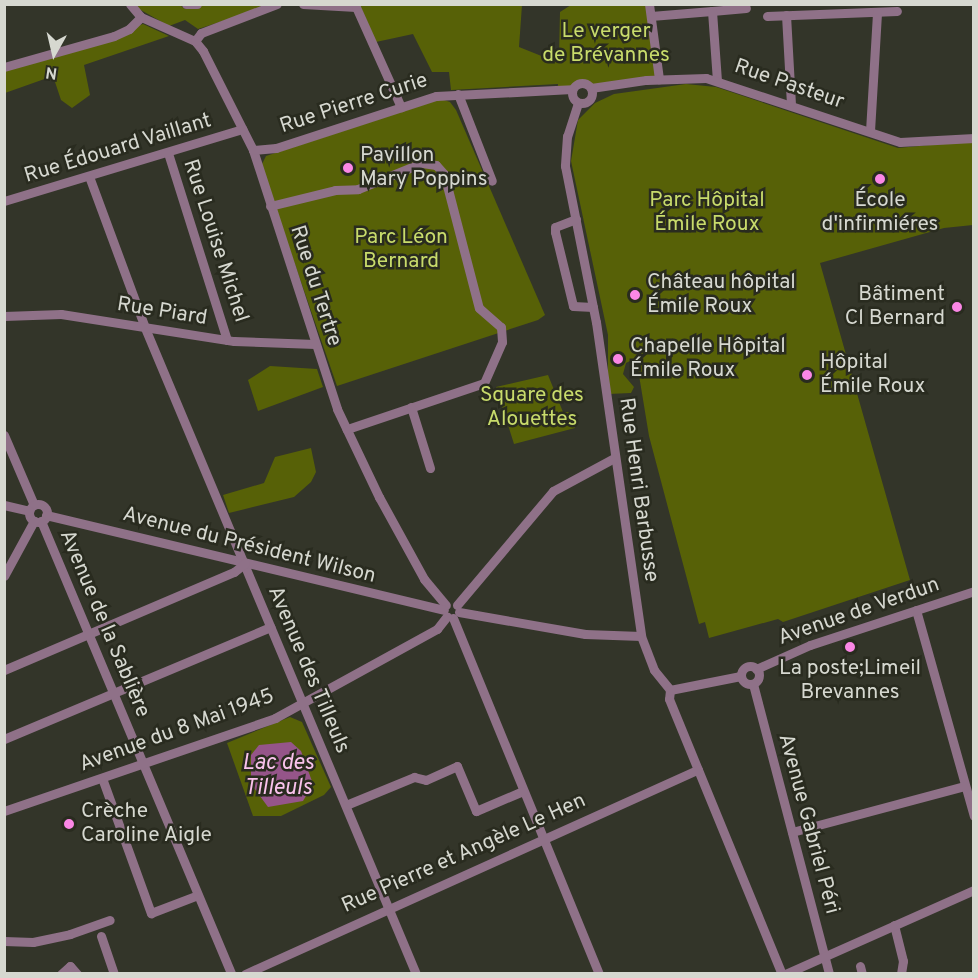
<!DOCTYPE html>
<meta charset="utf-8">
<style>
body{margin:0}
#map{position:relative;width:978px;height:978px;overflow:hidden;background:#333529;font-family:Overpass,sans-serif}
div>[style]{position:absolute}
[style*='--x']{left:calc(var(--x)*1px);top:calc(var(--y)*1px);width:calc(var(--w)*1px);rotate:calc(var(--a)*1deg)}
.green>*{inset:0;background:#576107}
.water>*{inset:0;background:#955589}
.minor>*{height:9px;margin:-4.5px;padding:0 4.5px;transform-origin:4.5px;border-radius:4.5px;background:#8f7188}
.minor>.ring{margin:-4.5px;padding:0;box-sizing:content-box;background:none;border:9px solid #8f7188;border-radius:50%}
.dots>*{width:16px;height:16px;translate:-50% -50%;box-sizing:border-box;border:3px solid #292b1f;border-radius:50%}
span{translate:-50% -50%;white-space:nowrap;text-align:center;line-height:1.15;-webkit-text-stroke:5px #292b1f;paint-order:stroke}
.park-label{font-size:21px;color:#c8db6b}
.street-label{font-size:21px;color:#d6d8d0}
.poi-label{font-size:21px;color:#d6d8d0}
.left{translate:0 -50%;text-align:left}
.right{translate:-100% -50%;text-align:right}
.water-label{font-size:22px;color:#fac3ed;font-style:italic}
.frame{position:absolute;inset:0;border:6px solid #d6d8d0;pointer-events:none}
.north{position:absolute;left:24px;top:24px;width:60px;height:60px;-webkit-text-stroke:4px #292b1f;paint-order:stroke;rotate:188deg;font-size:16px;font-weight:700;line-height:24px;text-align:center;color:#d6d8d0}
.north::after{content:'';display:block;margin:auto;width:21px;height:27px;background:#d6d8d0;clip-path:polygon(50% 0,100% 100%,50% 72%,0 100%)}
</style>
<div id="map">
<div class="green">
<i style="clip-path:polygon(132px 5px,180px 5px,185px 9px,201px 5px,272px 5px,198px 29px,185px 20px,169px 26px)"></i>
<i style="clip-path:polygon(360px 5px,522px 5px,519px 47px,554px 61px,559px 56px,560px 12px,571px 5px,649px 5px,659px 79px,591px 88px,558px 87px,558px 84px,451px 90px,449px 72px,432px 72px,413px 34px,376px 42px)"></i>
<i style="clip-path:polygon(143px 24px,169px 36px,84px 65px,90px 95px,72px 108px,61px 100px,53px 76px,5px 93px,4px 71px)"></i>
<i style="clip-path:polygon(686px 84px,716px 87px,898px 148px,973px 141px,973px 225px,944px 228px,820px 263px,910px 580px,783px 622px,778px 619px,709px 638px,705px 622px,699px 624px,671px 519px,649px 436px,637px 363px,632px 360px,626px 363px,623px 374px,634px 387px,631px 393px,608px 394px,608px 335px,571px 161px,578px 120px,595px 103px,614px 94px)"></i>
<i style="clip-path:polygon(441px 99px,450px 102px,456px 110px,545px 315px,538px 320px,337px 386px,261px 166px,266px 156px)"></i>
<i style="clip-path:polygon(270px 366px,317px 369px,323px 387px,258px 411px,248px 380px)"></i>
<i style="clip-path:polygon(548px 375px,563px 412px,573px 412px,575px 428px,514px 444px,496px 387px)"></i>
<i style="clip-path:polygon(311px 448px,316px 472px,311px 482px,294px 497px,229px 513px,223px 495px,264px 483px,275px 457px)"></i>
<i style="clip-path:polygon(290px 717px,302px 722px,331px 787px,324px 795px,281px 816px,253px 816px,227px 743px)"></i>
</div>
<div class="water">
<i style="clip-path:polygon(291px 742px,301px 751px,313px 784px,303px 801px,268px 807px,251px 784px,251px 755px,259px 745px)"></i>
</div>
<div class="minor">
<i style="--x:130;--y:4;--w:17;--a:50"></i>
<i style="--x:141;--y:17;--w:59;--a:24"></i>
<i style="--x:195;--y:41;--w:13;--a:51"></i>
<i style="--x:203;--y:51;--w:111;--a:63.2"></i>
<i style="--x:253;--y:150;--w:272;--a:72"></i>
<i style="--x:337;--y:409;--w:98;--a:64.5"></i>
<i style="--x:379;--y:497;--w:94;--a:61.2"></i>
<i style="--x:424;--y:579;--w:34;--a:50"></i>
<i style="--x:186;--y:4;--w:11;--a:0"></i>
<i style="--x:303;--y:4;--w:53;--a:3.2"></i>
<i style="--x:356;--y:7;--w:110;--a:65.8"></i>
<i style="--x:649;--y:4;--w:76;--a:82.4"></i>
<i style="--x:712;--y:11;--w:34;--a:-5"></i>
<i style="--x:786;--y:15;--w:90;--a:86.8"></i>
<i style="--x:651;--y:16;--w:61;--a:-4.7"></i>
<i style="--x:712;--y:11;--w:69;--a:85.9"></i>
<i style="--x:767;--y:16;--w:130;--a:-2.2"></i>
<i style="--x:195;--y:41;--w:10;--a:-53"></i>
<i style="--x:201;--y:33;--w:81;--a:-20.9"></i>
<i style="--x:4;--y:67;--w:114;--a:-15.7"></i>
<i style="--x:114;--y:36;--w:17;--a:-25"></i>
<i style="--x:129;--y:29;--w:17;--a:-45"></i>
<i class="ring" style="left:572px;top:83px;width:11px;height:11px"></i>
<i style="--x:591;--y:88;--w:56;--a:-8.3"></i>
<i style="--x:646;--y:80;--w:60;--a:-1.9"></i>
<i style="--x:706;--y:78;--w:204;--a:18.3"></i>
<i style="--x:900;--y:142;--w:74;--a:-3.1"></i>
<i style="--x:458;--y:94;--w:93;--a:68.7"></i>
<i style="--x:578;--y:103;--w:35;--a:108"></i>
<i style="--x:567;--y:136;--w:30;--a:94"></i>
<i style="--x:565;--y:166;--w:159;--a:78.8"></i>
<i style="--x:596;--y:322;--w:317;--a:81.8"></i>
<i style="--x:641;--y:636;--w:36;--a:69"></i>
<i style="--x:654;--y:670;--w:26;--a:51"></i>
<i style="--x:870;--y:131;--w:119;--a:-86.6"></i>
<i style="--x:253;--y:150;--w:23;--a:-5"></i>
<i style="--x:276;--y:148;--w:168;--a:-18"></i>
<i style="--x:436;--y:96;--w:136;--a:-2.9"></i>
<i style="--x:168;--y:153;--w:196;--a:72.5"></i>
<i style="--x:90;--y:179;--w:159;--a:69.7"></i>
<i style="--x:145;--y:328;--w:701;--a:67.24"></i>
<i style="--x:4;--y:201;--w:249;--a:-16.8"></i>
<i style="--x:270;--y:206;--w:67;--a:-13.8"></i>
<i style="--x:335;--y:190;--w:23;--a:-2"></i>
<i style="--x:358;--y:189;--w:69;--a:-22.1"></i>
<i style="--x:422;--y:163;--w:14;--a:8"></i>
<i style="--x:436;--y:165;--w:12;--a:48"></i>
<i style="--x:444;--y:174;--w:138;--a:75.4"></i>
<i style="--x:479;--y:308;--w:29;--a:41"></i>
<i style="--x:501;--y:327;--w:15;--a:86"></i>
<i style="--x:502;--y:342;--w:45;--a:113.7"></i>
<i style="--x:484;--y:383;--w:145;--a:161.4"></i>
<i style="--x:576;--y:219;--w:22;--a:159"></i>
<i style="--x:555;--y:227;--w:5;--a:90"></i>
<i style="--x:555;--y:232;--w:76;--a:76.3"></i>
<i style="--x:573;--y:306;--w:20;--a:3"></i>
<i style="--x:4;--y:316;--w:57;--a:-2"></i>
<i style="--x:61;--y:314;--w:175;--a:8.9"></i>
<i style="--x:234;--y:341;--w:81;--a:2.1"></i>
<i style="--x:411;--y:407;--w:64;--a:72.7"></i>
<i style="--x:4;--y:435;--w:76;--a:66.8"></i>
<i class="ring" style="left:29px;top:504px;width:9px;height:9px"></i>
<i style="--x:4;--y:505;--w:26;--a:13"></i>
<i style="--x:46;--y:515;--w:409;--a:13.4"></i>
<i style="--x:41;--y:521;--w:491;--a:67.2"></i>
<i style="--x:4;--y:576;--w:63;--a:-61.4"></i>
<i style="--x:457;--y:605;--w:149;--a:-49.9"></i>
<i style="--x:553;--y:491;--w:69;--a:-28.4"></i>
<i style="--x:916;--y:610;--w:214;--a:74.3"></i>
<i style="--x:459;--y:612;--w:128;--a:9.9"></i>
<i style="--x:585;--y:634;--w:56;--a:2"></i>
<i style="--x:453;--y:618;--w:385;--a:67.7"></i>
<i class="ring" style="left:741px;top:666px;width:9px;height:9px"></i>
<i style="--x:756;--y:669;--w:59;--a:-24"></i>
<i style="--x:810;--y:645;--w:173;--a:-18.2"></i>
<i style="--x:4;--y:670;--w:250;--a:-23.1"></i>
<i style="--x:234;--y:572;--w:14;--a:-39"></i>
<i style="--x:753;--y:684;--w:300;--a:75.3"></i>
<i style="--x:670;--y:690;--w:9;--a:96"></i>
<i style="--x:669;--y:699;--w:297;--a:67.7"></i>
<i style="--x:670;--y:690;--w:72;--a:-11.2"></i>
<i style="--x:4;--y:739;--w:289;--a:-22.8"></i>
<i style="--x:102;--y:778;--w:144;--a:70.1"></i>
<i style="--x:151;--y:913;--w:50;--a:-21"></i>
<i style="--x:346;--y:805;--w:74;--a:-22.4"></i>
<i style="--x:414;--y:777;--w:12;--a:14"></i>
<i style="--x:426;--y:780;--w:34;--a:-24"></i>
<i style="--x:457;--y:766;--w:49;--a:67.1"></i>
<i style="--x:476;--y:811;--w:51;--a:-23.1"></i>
<i style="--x:4;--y:811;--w:287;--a:-18.9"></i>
<i style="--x:275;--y:718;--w:185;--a:-28.8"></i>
<i style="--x:437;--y:629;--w:16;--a:-52"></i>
<i style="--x:792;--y:832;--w:179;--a:-14.9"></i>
<i style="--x:894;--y:925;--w:37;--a:76"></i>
<i style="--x:903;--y:961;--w:13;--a:99"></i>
<i style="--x:101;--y:936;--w:40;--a:71.1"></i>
<i style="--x:4;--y:941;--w:29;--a:2"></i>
<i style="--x:33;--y:942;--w:38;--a:-12"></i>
<i style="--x:70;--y:934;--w:42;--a:-19.3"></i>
<i style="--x:860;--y:966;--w:8;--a:76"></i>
<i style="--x:61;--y:974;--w:12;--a:-42"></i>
<i style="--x:70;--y:966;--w:11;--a:49"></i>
<i style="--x:245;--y:974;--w:497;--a:-24.3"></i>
<i style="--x:785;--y:974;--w:207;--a:-24"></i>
</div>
<div class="dots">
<i style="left:348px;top:168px;background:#fb87e5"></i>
<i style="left:880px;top:179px;background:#fb87e5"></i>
<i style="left:635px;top:295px;background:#fb87e5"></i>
<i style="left:957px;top:307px;background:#fb87e5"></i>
<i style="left:618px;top:359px;background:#fb87e5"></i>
<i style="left:807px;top:375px;background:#fb87e5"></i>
<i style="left:850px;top:647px;background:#fb87e5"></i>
<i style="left:69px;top:824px;background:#fb87e5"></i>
</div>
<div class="park-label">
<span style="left:606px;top:44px">Le verger<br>de Brévannes</span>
<span style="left:707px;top:213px">Parc Hôpital<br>Émile Roux</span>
<span style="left:401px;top:250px">Parc Léon<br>Bernard</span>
<span style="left:532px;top:408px">Square des<br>Alouettes</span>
</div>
<div class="street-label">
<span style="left:789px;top:85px;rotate:19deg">Rue Pasteur</span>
<span style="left:354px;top:104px;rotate:-18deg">Rue Pierre Curie</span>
<span style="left:118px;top:149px;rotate:-17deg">Rue Édouard Vaillant</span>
<span style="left:215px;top:241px;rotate:72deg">Rue Louise Michel</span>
<span style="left:315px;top:286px;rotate:72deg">Rue du Tertre</span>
<span style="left:162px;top:312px;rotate:9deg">Rue Piard</span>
<span style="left:638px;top:490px;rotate:82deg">Rue Henri Barbusse</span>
<span style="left:249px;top:546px;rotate:14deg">Avenue du Président Wilson</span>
<span style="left:859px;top:612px;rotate:-19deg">Avenue de Verdun</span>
<span style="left:104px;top:624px;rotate:67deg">Avenue de la Sablière</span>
<span style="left:308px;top:670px;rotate:67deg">Avenue des Tilleuls</span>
<span style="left:177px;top:731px;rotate:-20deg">Avenue du 8 Mai 1945</span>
<span style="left:808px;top:824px;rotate:75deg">Avenue Gabriel Péri</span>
<span style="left:464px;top:854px;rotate:-24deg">Rue Pierre et Angèle Le Hen</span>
</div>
<div class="poi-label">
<span class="left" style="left:360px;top:168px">Pavillon<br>Mary Poppins</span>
<span style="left:880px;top:213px">École<br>d'infirmiéres</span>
<span class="left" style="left:647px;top:295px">Château hôpital<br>Émile Roux</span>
<span class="right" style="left:945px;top:307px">Bâtiment<br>Cl Bernard</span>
<span class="left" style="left:630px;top:359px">Chapelle Hôpital<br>Émile Roux</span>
<span class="left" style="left:820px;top:375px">Hôpital<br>Émile Roux</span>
<span style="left:850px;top:681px">La poste;Limeil<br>Brevannes</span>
<span class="left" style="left:81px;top:824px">Crèche<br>Caroline Aigle</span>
</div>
<div class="water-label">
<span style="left:278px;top:776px">Lac des<br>Tilleuls</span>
</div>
<div class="frame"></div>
<div class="north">N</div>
</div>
